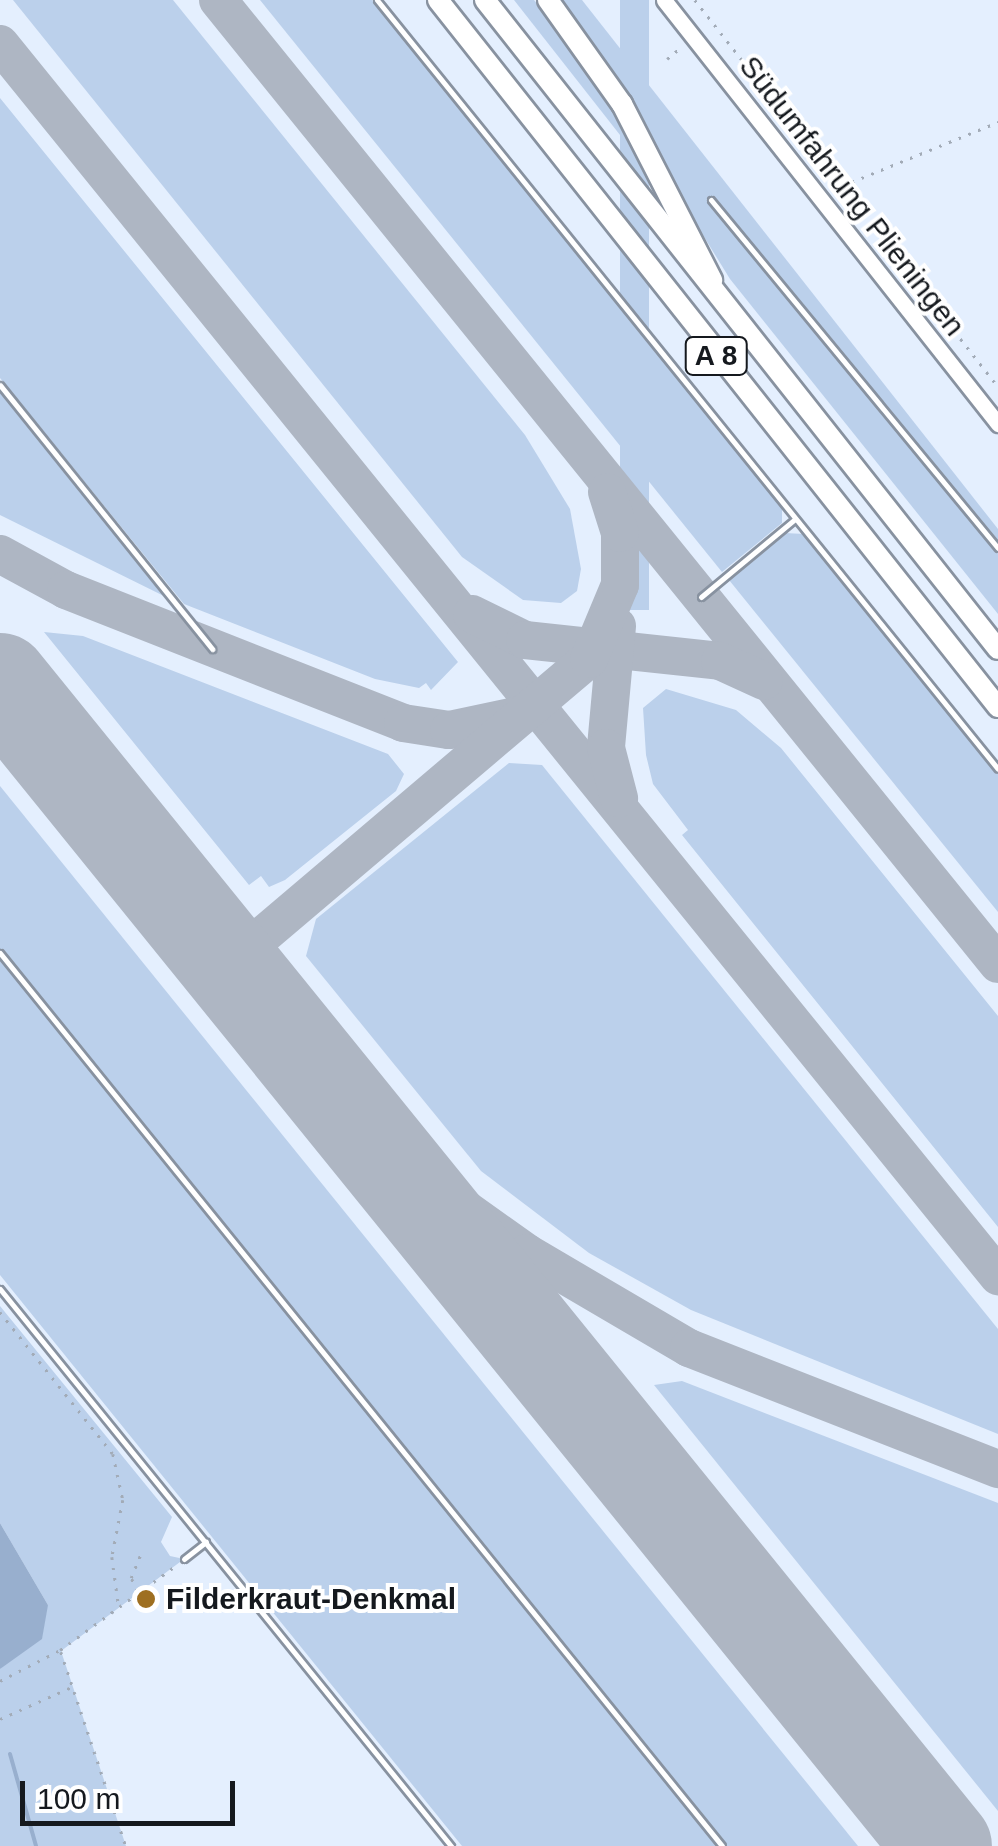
<!DOCTYPE html>
<meta charset="utf-8">
<style>
body{margin:0}
#map{position:relative;width:998px;height:1846px;overflow:hidden;background:#e4effe;font-family:Arial,sans-serif}
div>[style]{position:absolute}
[style*='--x']{left:calc(var(--x)*1px);top:calc(var(--y)*1px);width:calc(var(--w)*1px);rotate:calc(var(--a)*1deg)}
.green>*{inset:0;background:#bbd0eb;transform-origin:0 0}
.water>*{inset:0;background:#98afce}
.stream>*{height:4px;margin:-2px;padding:0 2px;transform-origin:2px;border-radius:2px;background:#98afce}
.taxiway>*{height:38px;margin:-19px;padding:0 19px;transform-origin:19px;border-radius:19px;background:#aeb6c3}
.runway>*{height:98px;margin:-49px;padding:0 49px;transform-origin:49px;border-radius:49px;background:#aeb6c3}
.path>*{height:2.5px;margin-top:-1.25px;transform-origin:0;background:repeating-linear-gradient(90deg,#a2abb7 0 2.5px,transparent 0 10.5px)}
.roads{filter:drop-shadow(2px 0 #8892a0) drop-shadow(-2px 0 #8892a0) drop-shadow(0 2px #8892a0) drop-shadow(0 -2px #8892a0)}
.service>*{height:5px;margin:-2.5px;padding:0 2.5px;transform-origin:2.5px;border-radius:2.5px;background:#fff}
.secondary>*{height:15px;margin:-7.5px;padding:0 7.5px;transform-origin:7.5px;border-radius:7.5px;background:#fff}
.motorway>*{height:20px;margin:-10px;padding:0 10px;transform-origin:10px;border-radius:10px;background:#fff}
.dots>*{width:28px;height:28px;translate:-50% -50%;box-sizing:border-box;border:5px solid #fff;border-radius:50%}
span{translate:-50% -50%;white-space:nowrap;text-align:center;line-height:1.15;-webkit-text-stroke:8px #fff;paint-order:stroke}
.shield-label span{padding:2px 8px;background:#fff;border:2px solid;border-radius:8px;-webkit-text-stroke-width:0}
.shield-label{font-size:28px;color:#15191e;font-weight:700}
.street-label{font-size:30px;color:#15191e}
.poi-label{font-size:30px;color:#15191e;font-weight:700}
.left{translate:0 -50%;text-align:left}
.scale{position:absolute;left:20px;top:1781px;width:215px;height:45px;box-sizing:border-box;border:5px solid #15191e;border-top:0;padding-left:12px;font-size:30px;line-height:35px;white-space:nowrap;color:#15191e;-webkit-text-stroke:8px #fff;paint-order:stroke}
</style>
<div id="map">
<div class="green">
<i style="clip-path:polygon(13px 0,173px 0,525px 435px,570px 509px,581px 569px,577px 591px,561px 603px,523px 600px,462px 557px)"></i>
<i style="clip-path:polygon(260px 0,372px 0,782px 507px,782px 523px,722px 572px)"></i>
<i style="clip-path:polygon(514px 0,534px 0,545px 13px,603px 92px,642px 163px)"></i>
<i style="clip-path:polygon(558px 0,582px 0,998px 529px,998px 614px,730px 279px)"></i>
<i style="left:620px;top:0;width:29px;height:610px"></i>
<i style="clip-path:polygon(0 98px,458px 662px,431px 690px,426px 683px,419px 688px,375px 679px,184px 604px,0 378px)"></i>
<i style="clip-path:polygon(0 390px,170px 599px,0 515px)"></i>
<i style="clip-path:polygon(785px 533px,804px 534px,998px 774px,998px 912px,729px 580px)"></i>
<i style="clip-path:polygon(44px 632px,83px 636px,388px 754px,404px 774px,396px 791px,285px 880px,269px 887px,261px 876px,249px 885px)"></i>
<i style="clip-path:polygon(666px 689px,736px 710px,781px 748px,998px 1016px,998px 1227px,682px 835px,688px 830px,653px 784px,646px 755px,643px 708px)"></i>
<i style="clip-path:polygon(509px 763px,542px 765px,998px 1329px,998px 1434px,691px 1310px,589px 1253px,481px 1171px,306px 956px,316px 919px)"></i>
<i style="clip-path:polygon(0 786px,858px 1846px,726px 1846px,0 949px)"></i>
<i style="clip-path:polygon(0 959px,719px 1846px,462px 1846px,0 1275px)"></i>
<i style="clip-path:polygon(0 1306px,172px 1517px,161px 1542px,170px 1556px,184px 1559px,61px 1651px,126px 1846px,0 1846px,0 1669px,48px 1605px,0 1523px)"></i>
<i style="clip-path:polygon(682px 1381px,998px 1503px,998px 1811px,654px 1385px)"></i>
</div>
<div class="water">
<i style="clip-path:polygon(0 1523px,48px 1605px,42px 1639px,0 1669px)"></i>
</div>
<div class="stream">
<i style="--x:10;--y:1754;--w:96;--a:74.2"></i>
</div>
<div class="taxiway">
<i style="--x:218;--y:0;--w:1240;--a:51.02"></i>
<i style="--x:0;--y:44;--w:1586;--a:50.99"></i>
<i style="--x:0;--y:554;--w:75;--a:28.6"></i>
<i style="--x:66;--y:590;--w:362;--a:21.5"></i>
<i style="--x:403;--y:723;--w:47;--a:8.7"></i>
<i style="--x:449;--y:730;--w:73;--a:-11.9"></i>
<i style="--x:472;--y:614;--w:59;--a:26.1"></i>
<i style="--x:525;--y:640;--w:196;--a:6.1"></i>
<i style="--x:720;--y:661;--w:48;--a:24.4"></i>
<i style="--x:617;--y:626;--w:122;--a:95.2"></i>
<i style="--x:606;--y:748;--w:52;--a:75.4"></i>
<i style="--x:229;--y:964;--w:472;--a:-40.3"></i>
<i style="--x:589;--y:659;--w:80;--a:-67.3"></i>
<i style="--x:620;--y:585;--w:52;--a:-90"></i>
<i style="--x:620;--y:533;--w:43;--a:-107.6"></i>
<i style="--x:373;--y:1143;--w:189;--a:35.5"></i>
<i style="--x:527;--y:1253;--w:188;--a:30.4"></i>
<i style="--x:689;--y:1348;--w:332;--a:21.4"></i>
</div>
<div class="runway">
<i style="--x:0;--y:682;--w:1498;--a:50.99"></i>
</div>
<div class="path">
<i style="--x:695;--y:0;--w:491;--a:51.9"></i>
<i style="--x:667;--y:59;--w:17;--a:-40"></i>
<i style="--x:842;--y:186;--w:169;--a:-22.3"></i>
<i style="--x:0;--y:1312;--w:181;--a:51.5"></i>
<i style="--x:113;--y:1454;--w:47;--a:77.7"></i>
<i style="--x:123;--y:1500;--w:58;--a:100.9"></i>
<i style="--x:112;--y:1557;--w:51;--a:82.2"></i>
<i style="--x:137;--y:1591;--w:14;--a:-115"></i>
<i style="--x:131;--y:1578;--w:24;--a:-68"></i>
<i style="--x:61;--y:1652;--w:205;--a:71.5"></i>
<i style="--x:0;--y:1681;--w:68;--a:-27.3"></i>
<i style="--x:60;--y:1650;--w:146;--a:-36.1"></i>
<i style="--x:0;--y:1719;--w:83;--a:-24.1"></i>
</div>
<div class="roads">
<div class="service">
<i style="--x:377;--y:0;--w:988;--a:51.08"></i>
<i style="--x:711;--y:200;--w:451;--a:50.5"></i>
<i style="--x:0;--y:385;--w:339;--a:51.2"></i>
<i style="--x:701;--y:597;--w:122;--a:-39.7"></i>
<i style="--x:0;--y:953;--w:1148;--a:51.04"></i>
<i style="--x:0;--y:1289;--w:717;--a:51"></i>
<i style="--x:184;--y:1559;--w:28;--a:-38"></i>
</div>
<div class="secondary">
<i style="--x:664;--y:0;--w:540;--a:51.77"></i>
</div>
<div class="motorway">
<i style="--x:438;--y:0;--w:902;--a:51.62"></i>
<i style="--x:485;--y:0;--w:827;--a:51.68"></i>
<i style="--x:548;--y:0;--w:128;--a:54.6"></i>
<i style="--x:622;--y:104;--w:198;--a:62.9"></i>
</div>
</div>
<div class="dots">
<i style="left:146px;top:1599px;background:#9e6f21"></i>
</div>
<div class="shield-label">
<span style="left:716px;top:356px">A 8</span>
</div>
<div class="street-label">
<span style="left:852px;top:196px;rotate:52deg">Südumfahrung Plieningen</span>
</div>
<div class="poi-label">
<span class="left" style="left:166px;top:1599px">Filderkraut-Denkmal</span>
</div>
<div class="scale">100 m</div>
</div>
